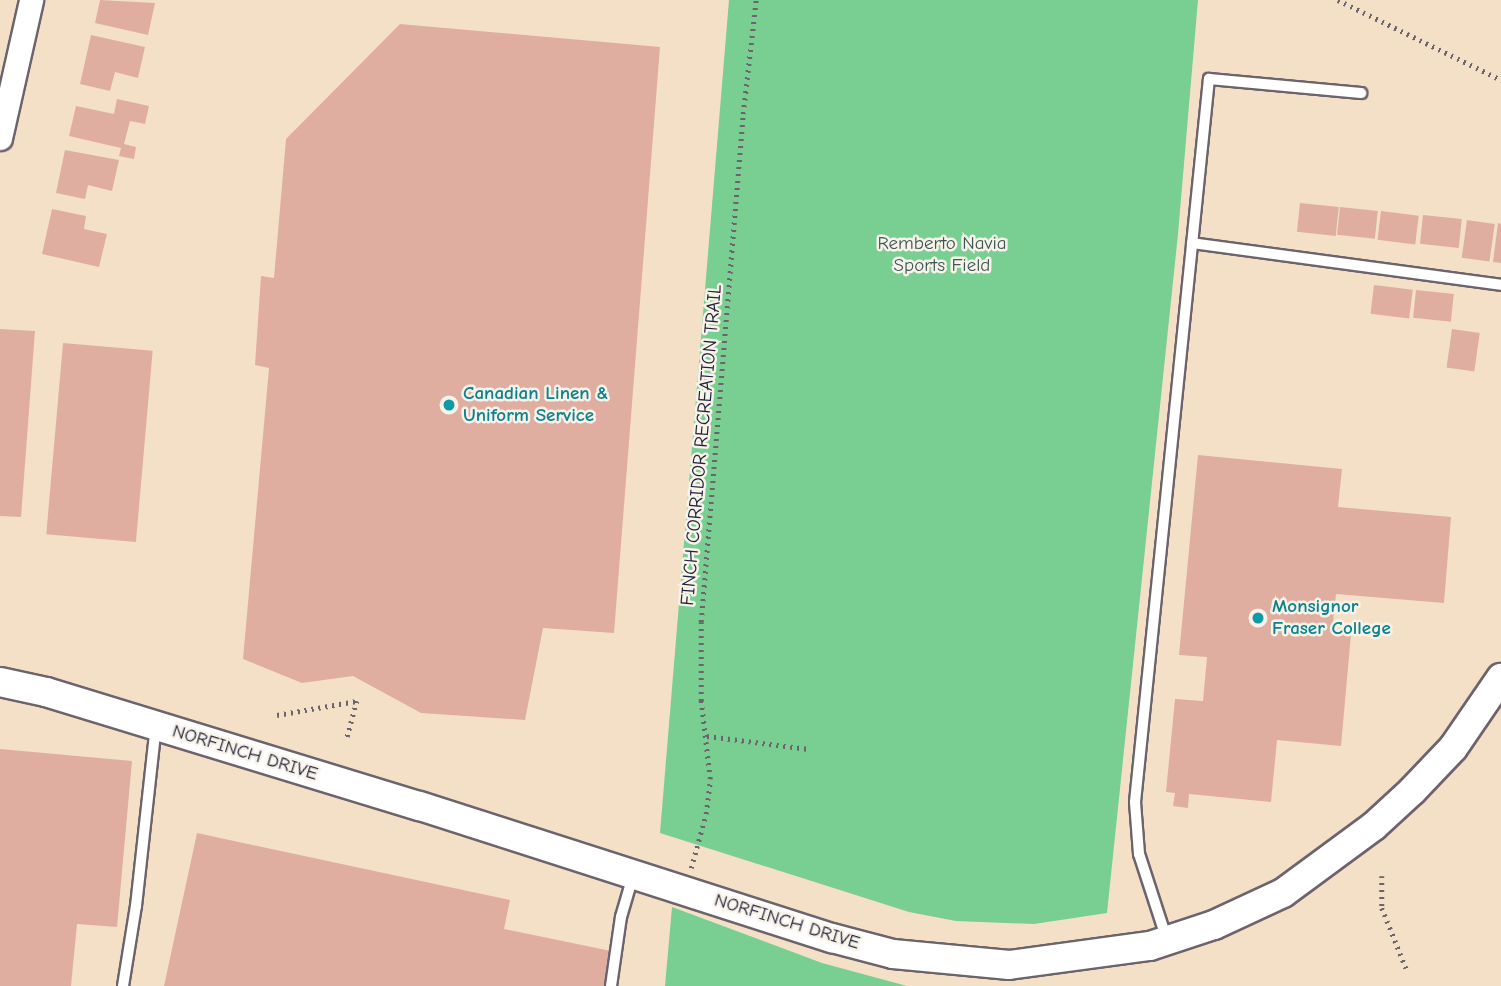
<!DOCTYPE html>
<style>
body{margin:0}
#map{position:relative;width:1501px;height:986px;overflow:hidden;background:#f4e0c7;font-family:"Comic Neue",sans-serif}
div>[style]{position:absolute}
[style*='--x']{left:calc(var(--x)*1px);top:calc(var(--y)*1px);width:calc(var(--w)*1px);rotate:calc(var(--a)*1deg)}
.green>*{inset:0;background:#79ce92}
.building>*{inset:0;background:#dfaea1;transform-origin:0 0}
.path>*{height:4.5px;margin-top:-2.25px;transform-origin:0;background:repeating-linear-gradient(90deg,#6c646c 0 2px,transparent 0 7px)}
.roads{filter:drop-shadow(2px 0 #6c646c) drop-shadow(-2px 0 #6c646c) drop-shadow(0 2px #6c646c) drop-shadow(0 -2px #6c646c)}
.service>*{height:10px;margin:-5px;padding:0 5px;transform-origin:5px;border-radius:5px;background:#fff}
.minor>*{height:23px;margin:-11.5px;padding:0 11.5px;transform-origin:11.5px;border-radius:11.5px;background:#fff}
.tertiary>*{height:28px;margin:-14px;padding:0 14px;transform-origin:14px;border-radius:14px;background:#fff}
.dots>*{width:19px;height:19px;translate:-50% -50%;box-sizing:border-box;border:4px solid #f7f3e8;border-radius:50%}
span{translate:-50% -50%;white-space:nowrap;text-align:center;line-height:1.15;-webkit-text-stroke:5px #f7f3e8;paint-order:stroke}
.park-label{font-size:19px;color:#3c5655}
.culture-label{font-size:19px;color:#0d838f;font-weight:700}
.left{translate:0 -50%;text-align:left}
.street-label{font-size:19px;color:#22223b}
</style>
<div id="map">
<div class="green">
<i style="clip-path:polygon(729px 0,1198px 0,1178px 234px,1107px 913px,1034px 924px,956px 921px,909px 912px,660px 833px)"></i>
<i style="clip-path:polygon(672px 907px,822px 963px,907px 986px,665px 986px)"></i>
</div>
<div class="building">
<i style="clip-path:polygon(100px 0,155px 3px,148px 35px,95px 23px)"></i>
<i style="clip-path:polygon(400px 24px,660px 47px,614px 633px,543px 628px,525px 720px,421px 713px,353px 676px,302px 683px,243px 659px,269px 368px,255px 365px,261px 276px,274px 278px,286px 139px)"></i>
<i style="clip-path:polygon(91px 35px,145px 47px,138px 78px,115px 72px,110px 91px,80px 84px)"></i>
<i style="clip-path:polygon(117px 99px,149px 106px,145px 124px,130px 121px,124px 144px,136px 147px,134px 159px,119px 156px,121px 148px,69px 136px,76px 106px,114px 114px)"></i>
<i style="clip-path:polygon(65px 150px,119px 160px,112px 191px,88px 185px,85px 199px,56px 193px)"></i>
<i style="left:1300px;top:203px;width:39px;height:29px;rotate:6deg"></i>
<i style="left:1340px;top:207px;width:38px;height:28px;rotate:6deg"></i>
<i style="clip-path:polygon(52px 209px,86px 216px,84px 229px,107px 234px,99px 267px,42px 254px)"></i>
<i style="left:1381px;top:211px;width:38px;height:29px;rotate:7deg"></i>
<i style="left:1423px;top:215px;width:39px;height:29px;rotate:6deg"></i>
<i style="left:1467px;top:220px;width:28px;height:38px;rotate:8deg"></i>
<i style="clip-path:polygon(1498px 223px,1501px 224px,1501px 263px,1493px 262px)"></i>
<i style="left:1374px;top:285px;width:39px;height:29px;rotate:7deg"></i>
<i style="left:1416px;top:290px;width:38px;height:28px;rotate:6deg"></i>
<i style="clip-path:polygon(0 329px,35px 331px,21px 517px,0 516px)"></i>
<i style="left:1452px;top:329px;width:28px;height:39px;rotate:8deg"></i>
<i style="left:63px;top:343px;width:90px;height:192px;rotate:5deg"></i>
<i style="clip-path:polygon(1198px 455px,1342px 469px,1338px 507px,1451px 517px,1444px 603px,1336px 594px,1332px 632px,1351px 634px,1341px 746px,1277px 740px,1271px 802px,1189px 794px,1188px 808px,1173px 806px,1175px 793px,1166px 792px,1175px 699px,1203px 701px,1207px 657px,1179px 655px)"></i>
<i style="clip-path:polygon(0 749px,132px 761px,117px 927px,77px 924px,71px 986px,0 986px)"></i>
<i style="clip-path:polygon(197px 833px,510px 900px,504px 929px,611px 951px,604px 986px,164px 986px)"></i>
</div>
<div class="path">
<i style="--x:1338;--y:0;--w:182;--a:26.1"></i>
<i style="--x:277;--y:715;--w:81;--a:-9.9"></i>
<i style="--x:357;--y:701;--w:38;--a:105"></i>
<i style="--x:707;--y:736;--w:102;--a:7.3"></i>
<i style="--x:691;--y:868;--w:56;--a:-74.5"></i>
<i style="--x:706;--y:814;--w:35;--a:-83"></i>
<i style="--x:710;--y:779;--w:79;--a:-96.6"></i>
<i style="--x:701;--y:701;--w:79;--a:-90"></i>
<i style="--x:701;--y:622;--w:510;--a:-85.27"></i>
<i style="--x:743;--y:114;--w:115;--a:-83.5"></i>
<i style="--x:1382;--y:876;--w:32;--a:90"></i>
<i style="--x:1382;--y:908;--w:65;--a:68.2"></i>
</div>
<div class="roads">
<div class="service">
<i style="--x:1192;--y:243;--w:312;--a:7.7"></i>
<i style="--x:1167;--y:940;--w:90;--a:-108"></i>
<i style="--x:1139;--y:854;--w:52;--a:-94.4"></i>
<i style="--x:1135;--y:802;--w:727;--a:-84.16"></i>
<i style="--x:1209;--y:79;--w:153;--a:5.3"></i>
<i style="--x:123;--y:986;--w:81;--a:-80.8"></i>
<i style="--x:136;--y:906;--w:181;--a:-83.7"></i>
<i style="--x:611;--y:986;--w:70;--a:-81.8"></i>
<i style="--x:621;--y:917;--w:43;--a:-73.7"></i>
</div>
<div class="minor">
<i style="--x:0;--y:138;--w:141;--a:-77.3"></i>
</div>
<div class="tertiary">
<i style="--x:0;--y:682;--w:47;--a:12.3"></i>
<i style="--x:46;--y:692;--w:391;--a:17"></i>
<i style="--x:420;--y:806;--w:433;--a:17.8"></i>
<i style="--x:832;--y:938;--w:63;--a:14.7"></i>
<i style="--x:893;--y:954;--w:117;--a:5.4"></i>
<i style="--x:1009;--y:965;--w:142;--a:-7.7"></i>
<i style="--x:1150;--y:946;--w:67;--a:-18.2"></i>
<i style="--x:1214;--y:925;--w:76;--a:-24.9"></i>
<i style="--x:1283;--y:893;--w:113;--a:-36.4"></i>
<i style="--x:1374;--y:826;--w:52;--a:-42.6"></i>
<i style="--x:1412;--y:791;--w:59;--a:-46.4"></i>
<i style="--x:1453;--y:748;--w:85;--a:-55.6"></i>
</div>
</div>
<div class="dots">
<i style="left:449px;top:405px;background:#0f9aa8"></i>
<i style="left:1258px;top:618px;background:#0f9aa8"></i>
</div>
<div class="park-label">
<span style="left:942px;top:255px">Remberto Navia<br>Sports Field</span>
</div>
<div class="culture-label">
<span class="left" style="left:463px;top:405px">Canadian Linen &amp;<br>Uniform Service</span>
<span class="left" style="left:1272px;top:618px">Monsignor<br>Fraser College</span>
</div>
<div class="street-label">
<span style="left:702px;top:445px;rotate:-85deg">FINCH CORRIDOR RECREATION TRAIL</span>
<span style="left:245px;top:753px;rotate:17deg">NORFINCH DRIVE</span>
<span style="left:787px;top:922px;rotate:17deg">NORFINCH DRIVE</span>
</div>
</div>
